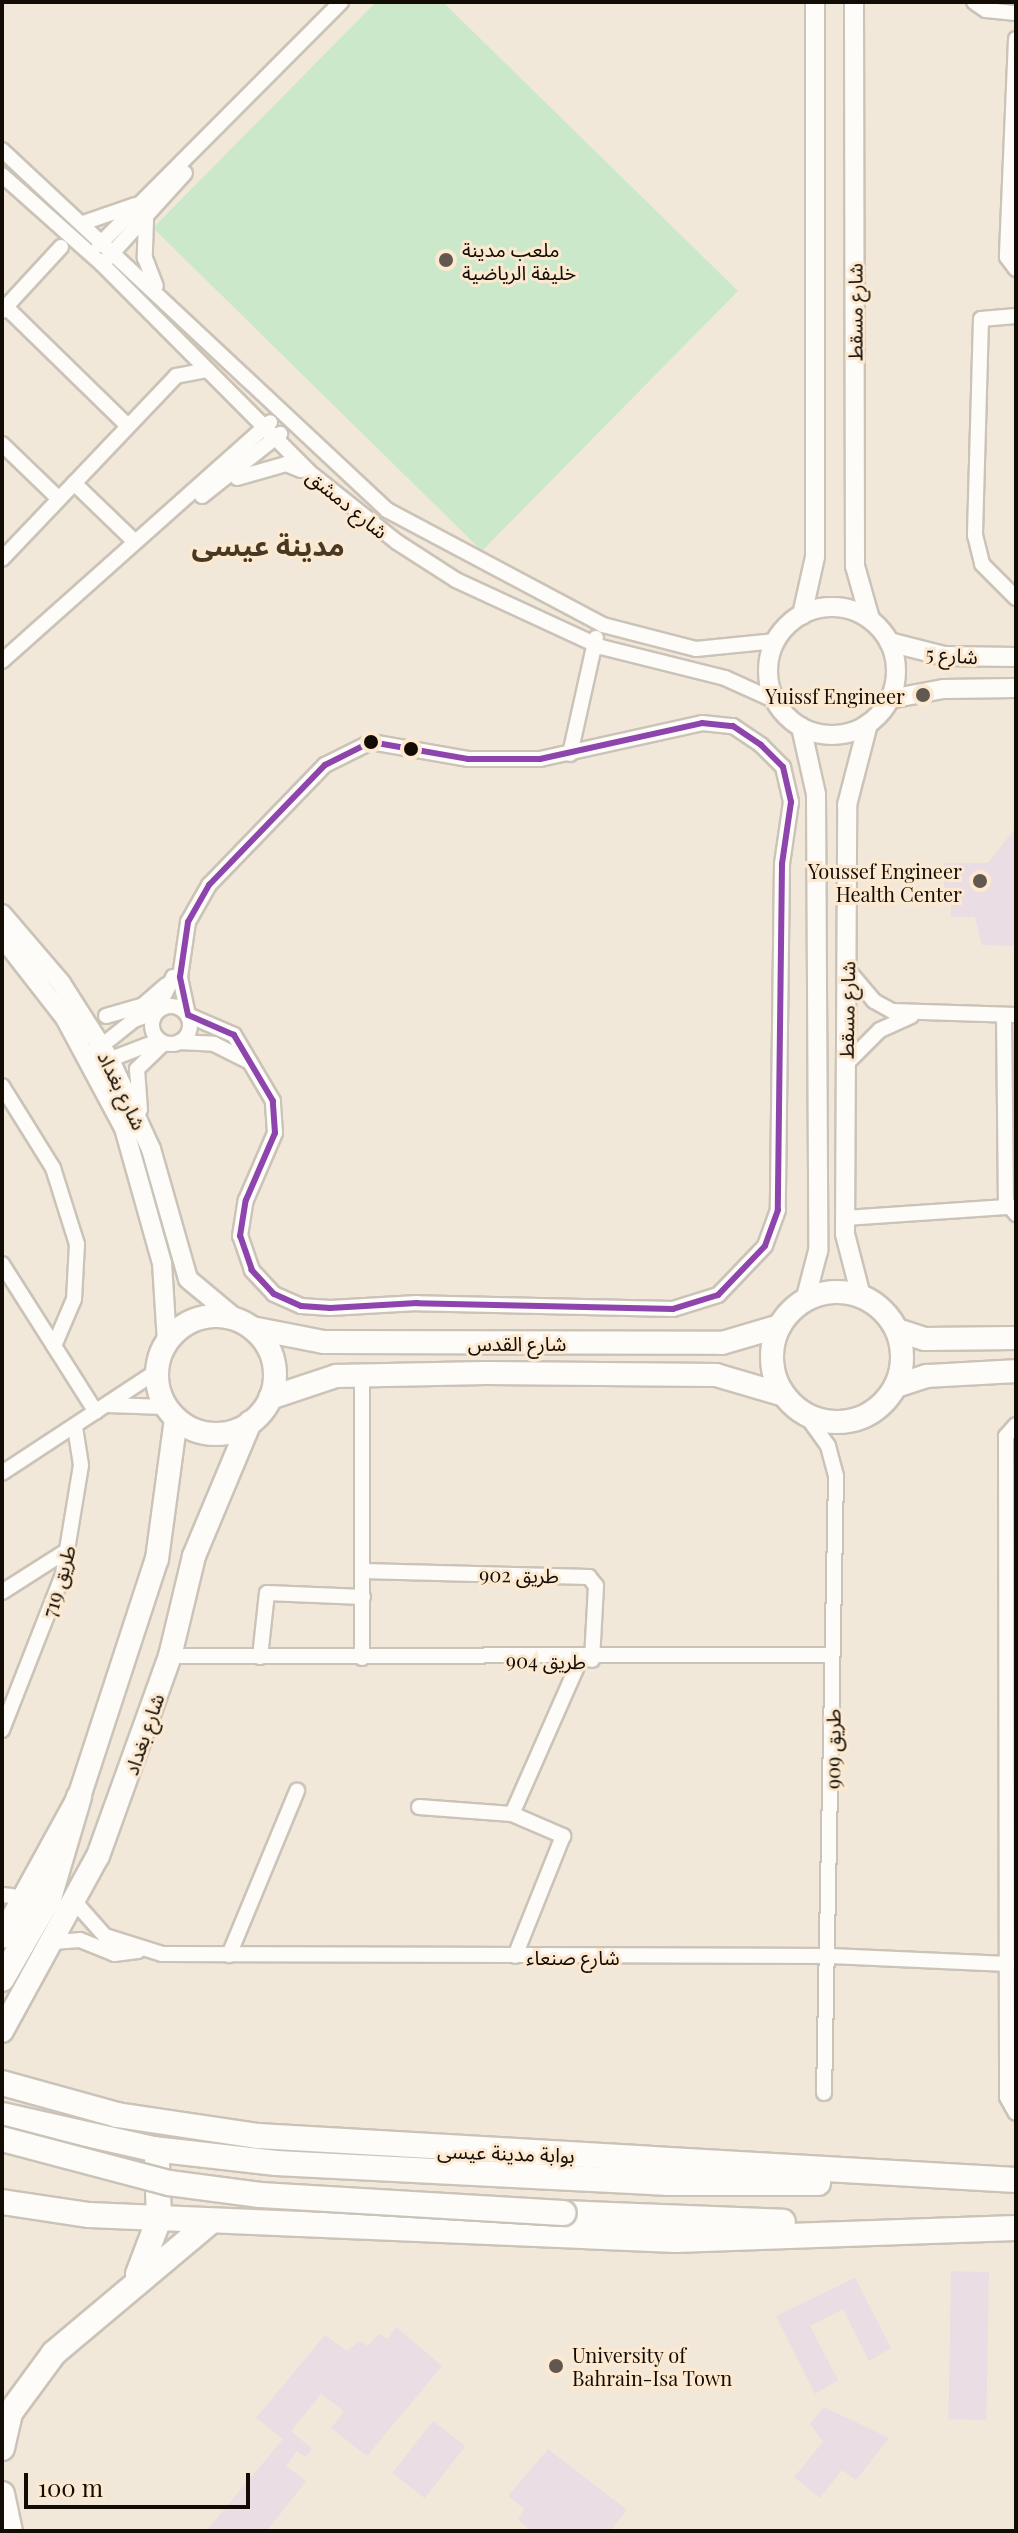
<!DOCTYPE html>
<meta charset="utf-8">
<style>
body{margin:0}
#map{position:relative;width:1018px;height:2533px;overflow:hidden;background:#f2e8da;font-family:"Playfair Display","Noto Sans Arabic",serif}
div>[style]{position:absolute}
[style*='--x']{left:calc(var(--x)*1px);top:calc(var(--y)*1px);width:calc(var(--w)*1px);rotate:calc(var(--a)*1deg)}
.green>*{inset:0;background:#cce8cb}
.building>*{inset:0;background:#eadde3;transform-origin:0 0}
.roads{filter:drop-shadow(2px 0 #cbc3b8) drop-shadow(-2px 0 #cbc3b8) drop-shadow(0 2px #cbc3b8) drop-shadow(0 -2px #cbc3b8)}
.minor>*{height:14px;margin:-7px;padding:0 7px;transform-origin:7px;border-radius:7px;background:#fdfcf9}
.minor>.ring{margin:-7px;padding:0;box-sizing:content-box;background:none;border:14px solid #fdfcf9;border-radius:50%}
.tertiary>*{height:18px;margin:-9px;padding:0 9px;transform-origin:9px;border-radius:9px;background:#fdfcf9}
.tertiary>.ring{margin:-9px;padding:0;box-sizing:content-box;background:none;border:18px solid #fdfcf9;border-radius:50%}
.secondary>*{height:22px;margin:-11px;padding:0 11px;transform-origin:11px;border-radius:11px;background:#fdfcf9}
.secondary>.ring{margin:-11px;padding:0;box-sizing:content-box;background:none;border:22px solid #fdfcf9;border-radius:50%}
.primary>*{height:24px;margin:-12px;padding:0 12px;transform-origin:12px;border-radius:12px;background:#fdfcf9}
.bridges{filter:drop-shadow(2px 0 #cbc3b8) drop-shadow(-2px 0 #cbc3b8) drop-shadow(0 2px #cbc3b8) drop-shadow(0 -2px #cbc3b8)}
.primary-bridge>*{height:24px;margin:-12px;padding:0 12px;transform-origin:12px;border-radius:12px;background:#fdfcf9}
.bus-1>*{height:6px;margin:-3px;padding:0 3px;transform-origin:3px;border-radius:3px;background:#8e44ad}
.dots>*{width:22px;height:22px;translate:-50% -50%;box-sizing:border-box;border:4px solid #fce9d0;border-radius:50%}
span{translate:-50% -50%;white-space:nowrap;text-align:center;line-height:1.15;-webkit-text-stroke:6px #fce9d0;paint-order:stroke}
.poi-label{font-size:20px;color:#130c05}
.left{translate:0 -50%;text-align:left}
.right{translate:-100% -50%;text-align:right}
.street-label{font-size:20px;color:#130c05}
.district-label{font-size:28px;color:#483924;font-weight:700}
.frame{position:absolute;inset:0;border:4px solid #130c05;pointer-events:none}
.scale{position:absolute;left:24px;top:2473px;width:226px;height:36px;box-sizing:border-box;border:4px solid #130c05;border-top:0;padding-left:10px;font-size:24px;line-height:28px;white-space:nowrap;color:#130c05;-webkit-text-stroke:6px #fce9d0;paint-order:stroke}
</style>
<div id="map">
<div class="green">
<i style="clip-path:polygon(376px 2px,443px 2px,738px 291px,482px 551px,153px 228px)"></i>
</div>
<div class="building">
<i style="clip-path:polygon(1016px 827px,1016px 946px,982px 945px,975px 917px,951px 917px,951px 899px,944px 899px,944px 863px,988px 863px)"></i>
<i style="left:989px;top:2272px;width:148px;height:38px;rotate:91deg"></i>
<i style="clip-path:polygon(855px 2278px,891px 2348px,869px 2361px,843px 2309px,810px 2326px,838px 2380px,815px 2394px,776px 2316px)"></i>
<i style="clip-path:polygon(396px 2327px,442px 2366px,367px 2456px,331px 2428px,344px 2411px,321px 2394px,291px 2431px,312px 2449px,305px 2457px,297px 2451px,286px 2466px,306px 2481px,267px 2531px,206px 2531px,283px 2439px,256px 2418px,325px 2335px,347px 2351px,359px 2341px,368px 2346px,379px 2334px,388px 2339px)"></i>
<i style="clip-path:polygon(824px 2407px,889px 2438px,856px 2480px,842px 2470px,820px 2498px,794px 2477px,823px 2442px,810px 2424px)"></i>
<i style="left:433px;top:2421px;width:41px;height:66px;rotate:38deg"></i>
<i style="clip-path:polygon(548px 2449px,627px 2510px,610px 2531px,531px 2531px,518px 2520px,524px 2509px,508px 2496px)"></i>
</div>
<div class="roads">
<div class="minor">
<i style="--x:974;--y:2;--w:14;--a:34"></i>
<i style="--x:986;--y:10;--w:30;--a:6"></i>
<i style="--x:1016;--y:39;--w:218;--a:92.4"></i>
<i style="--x:1007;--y:257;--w:15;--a:53"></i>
<i style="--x:2;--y:150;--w:527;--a:43.08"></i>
<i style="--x:387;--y:510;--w:245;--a:28"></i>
<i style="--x:603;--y:625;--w:96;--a:14.5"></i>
<i style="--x:696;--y:649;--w:80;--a:-5.7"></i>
<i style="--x:2;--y:175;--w:134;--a:41.7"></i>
<i style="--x:102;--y:264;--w:293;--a:45.1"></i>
<i style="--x:309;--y:472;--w:112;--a:38.5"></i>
<i style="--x:397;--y:542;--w:70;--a:32.8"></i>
<i style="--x:456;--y:580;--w:160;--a:24.8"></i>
<i style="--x:601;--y:647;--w:128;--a:14"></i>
<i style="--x:725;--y:678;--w:56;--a:24.3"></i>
<i style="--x:146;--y:220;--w:38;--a:92"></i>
<i style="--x:145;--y:258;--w:30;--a:69"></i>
<i style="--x:83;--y:223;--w:55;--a:-19.1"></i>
<i style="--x:99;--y:245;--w:343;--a:-45.1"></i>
<i style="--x:107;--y:259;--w:116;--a:-47.8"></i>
<i style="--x:6;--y:307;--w:170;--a:44.3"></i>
<i style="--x:2;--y:311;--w:87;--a:-47.3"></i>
<i style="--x:1016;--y:316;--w:35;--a:175"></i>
<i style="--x:981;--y:319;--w:216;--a:91.6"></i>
<i style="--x:975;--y:535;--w:30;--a:76"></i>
<i style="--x:982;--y:564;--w:48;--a:45"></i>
<i style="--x:2;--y:444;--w:79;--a:44"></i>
<i style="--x:237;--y:478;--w:51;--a:-15.9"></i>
<i style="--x:286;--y:464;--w:16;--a:22"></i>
<i style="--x:74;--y:483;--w:83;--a:44"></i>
<i style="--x:202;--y:496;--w:100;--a:-38.5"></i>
<i style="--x:2;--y:559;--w:253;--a:-46.4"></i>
<i style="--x:176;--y:376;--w:32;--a:-11"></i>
<i style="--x:2;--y:661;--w:359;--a:-41.7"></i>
<i style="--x:702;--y:723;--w:31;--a:6"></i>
<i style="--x:733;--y:726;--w:34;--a:34"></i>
<i style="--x:761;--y:745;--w:31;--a:45"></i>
<i style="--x:783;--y:767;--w:36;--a:77"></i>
<i style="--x:791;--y:802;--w:63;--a:98.3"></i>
<i style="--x:782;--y:864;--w:346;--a:90.7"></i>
<i style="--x:778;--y:1210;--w:38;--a:110"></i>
<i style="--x:765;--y:1246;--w:68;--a:133.8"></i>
<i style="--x:718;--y:1295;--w:47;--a:162.7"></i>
<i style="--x:673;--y:1309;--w:256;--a:-178.7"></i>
<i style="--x:417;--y:1303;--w:87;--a:176.7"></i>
<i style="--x:330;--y:1308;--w:29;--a:-176"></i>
<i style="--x:301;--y:1306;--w:30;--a:-156"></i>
<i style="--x:274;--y:1294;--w:33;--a:-133"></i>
<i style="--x:252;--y:1270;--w:36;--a:-109"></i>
<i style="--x:240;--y:1236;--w:36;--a:-81"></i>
<i style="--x:246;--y:1200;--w:73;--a:-66.6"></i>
<i style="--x:275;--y:1133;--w:32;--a:-94"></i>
<i style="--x:273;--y:1101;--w:77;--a:-120.6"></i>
<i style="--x:234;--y:1035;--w:50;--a:-156.5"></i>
<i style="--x:188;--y:1015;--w:39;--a:-102"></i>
<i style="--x:180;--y:977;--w:56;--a:-81.7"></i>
<i style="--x:188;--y:922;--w:43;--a:-60.4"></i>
<i style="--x:209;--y:885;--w:167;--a:-46"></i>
<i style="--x:325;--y:765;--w:51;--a:-26.6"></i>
<i style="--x:371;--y:742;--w:98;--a:9.9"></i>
<i style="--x:468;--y:759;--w:72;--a:0"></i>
<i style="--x:540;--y:759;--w:166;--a:-12.5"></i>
<i style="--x:570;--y:754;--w:119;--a:-77.4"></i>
<i style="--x:847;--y:969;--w:42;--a:49.8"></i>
<i style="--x:874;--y:1001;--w:21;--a:29"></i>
<i style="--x:892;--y:1011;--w:124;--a:1.8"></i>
<i class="ring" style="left:152px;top:1006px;width:24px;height:24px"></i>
<i style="--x:1004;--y:1015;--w:187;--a:89.4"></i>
<i style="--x:1006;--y:1202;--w:16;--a:50"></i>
<i style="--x:106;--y:1016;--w:37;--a:-16"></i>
<i style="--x:142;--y:1006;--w:32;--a:-41"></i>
<i style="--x:179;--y:1042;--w:35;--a:3"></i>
<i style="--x:214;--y:1044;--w:40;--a:26.6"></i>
<i style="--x:95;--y:1051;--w:50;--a:-38.5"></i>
<i style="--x:134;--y:1020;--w:23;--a:-20"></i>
<i style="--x:156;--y:1012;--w:39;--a:-64"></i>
<i style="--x:103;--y:1062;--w:56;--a:-21"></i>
<i style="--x:846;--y:1064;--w:48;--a:-45"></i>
<i style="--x:880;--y:1030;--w:34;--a:-24"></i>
<i style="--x:2;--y:1086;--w:97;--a:58.1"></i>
<i style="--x:53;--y:1168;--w:80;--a:72.5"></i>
<i style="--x:77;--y:1244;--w:55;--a:93.1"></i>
<i style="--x:74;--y:1299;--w:51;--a:113.1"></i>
<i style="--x:140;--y:1110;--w:41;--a:-94.2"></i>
<i style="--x:137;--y:1069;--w:37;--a:-44"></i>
<i style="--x:845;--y:1218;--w:162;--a:-3.9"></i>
<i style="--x:2;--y:1264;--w:175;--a:57.6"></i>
<i style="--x:107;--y:1405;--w:59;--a:1.9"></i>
<i style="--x:805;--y:1414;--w:39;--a:54"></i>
<i style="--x:828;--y:1446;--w:31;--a:75"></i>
<i style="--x:836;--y:1476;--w:617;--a:91.11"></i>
<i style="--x:1016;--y:1425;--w:15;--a:132"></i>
<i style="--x:1006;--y:1436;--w:661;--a:89.91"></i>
<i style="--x:1007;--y:2097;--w:18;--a:61"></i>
<i style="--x:2;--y:1473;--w:186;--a:-33.3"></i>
<i style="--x:363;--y:1571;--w:226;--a:1.5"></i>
<i style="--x:589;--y:1577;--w:11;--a:52"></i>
<i style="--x:596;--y:1586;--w:74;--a:93.1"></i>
<i style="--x:2;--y:1592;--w:78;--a:-32.5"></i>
<i style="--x:170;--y:1656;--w:662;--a:-0.09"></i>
<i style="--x:260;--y:1657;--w:64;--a:-83.8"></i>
<i style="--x:267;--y:1593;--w:96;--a:2.4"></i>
<i style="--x:362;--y:1658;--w:284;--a:-90"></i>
<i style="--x:2;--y:1730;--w:168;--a:-68.6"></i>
<i style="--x:63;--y:1574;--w:110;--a:-80.6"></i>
<i style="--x:81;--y:1465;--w:39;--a:-99"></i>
<i style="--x:419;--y:1807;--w:93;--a:4.3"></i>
<i style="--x:512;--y:1814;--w:56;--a:23.3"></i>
<i style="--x:563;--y:1836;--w:129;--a:111.8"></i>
<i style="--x:512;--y:1814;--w:168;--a:-66.2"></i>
<i style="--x:2;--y:1895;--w:10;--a:6"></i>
<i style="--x:74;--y:1901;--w:47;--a:48.5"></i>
<i style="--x:105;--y:1936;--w:60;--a:17.5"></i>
<i style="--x:162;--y:1954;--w:669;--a:0.17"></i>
<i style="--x:831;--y:1956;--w:177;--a:2.6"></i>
<i style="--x:53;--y:1942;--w:27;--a:-4"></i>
<i style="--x:80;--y:1940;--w:37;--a:22"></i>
<i style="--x:114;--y:1954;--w:24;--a:-7"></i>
<i style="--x:229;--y:1955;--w:178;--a:-67.5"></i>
</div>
<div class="tertiary">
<i style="--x:854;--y:2;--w:564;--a:89.9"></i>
<i style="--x:855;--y:566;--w:55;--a:74.2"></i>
<i class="ring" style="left:768px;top:607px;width:110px;height:110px"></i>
<i style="--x:802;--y:615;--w:59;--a:-77.4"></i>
<i style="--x:815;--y:557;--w:555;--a:-90"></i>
<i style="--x:889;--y:642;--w:57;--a:14.3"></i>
<i style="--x:944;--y:656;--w:72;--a:0.8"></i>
<i style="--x:890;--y:699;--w:54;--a:-10.7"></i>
<i style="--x:943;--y:689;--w:73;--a:-0.8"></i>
<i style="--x:801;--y:727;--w:69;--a:77.4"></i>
<i style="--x:816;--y:794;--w:457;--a:89.7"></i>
<i style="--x:818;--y:1251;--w:52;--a:104.6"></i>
<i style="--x:2;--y:914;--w:91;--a:49.5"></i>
<i style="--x:61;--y:983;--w:91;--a:57.5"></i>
<i style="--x:110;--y:1060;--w:98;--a:65.3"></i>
<i style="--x:151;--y:1149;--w:135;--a:74.1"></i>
<i style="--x:188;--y:1279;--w:62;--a:39.8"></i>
<i style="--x:2;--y:937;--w:103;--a:52.1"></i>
<i style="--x:65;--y:1018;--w:125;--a:61.8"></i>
<i style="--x:124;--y:1128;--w:140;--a:74.3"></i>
<i style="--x:162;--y:1263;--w:79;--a:86.4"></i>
<i style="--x:861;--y:1296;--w:64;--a:-104.5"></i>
<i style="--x:845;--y:1234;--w:429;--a:-89.7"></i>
<i style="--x:847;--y:805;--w:84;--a:-75.5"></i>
</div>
<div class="secondary">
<i class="ring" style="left:772px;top:1292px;width:108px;height:108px"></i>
<i class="ring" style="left:157px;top:1316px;width:96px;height:96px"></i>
<i style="--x:252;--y:1328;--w:73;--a:11"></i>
<i style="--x:324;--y:1342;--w:398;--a:0.1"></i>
<i style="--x:722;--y:1343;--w:60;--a:-16.3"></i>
<i style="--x:897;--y:1330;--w:29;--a:18"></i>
<i style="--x:925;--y:1339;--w:91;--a:-0.6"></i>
<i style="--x:896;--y:1386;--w:33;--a:-18"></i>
<i style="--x:927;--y:1376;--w:89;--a:-3.2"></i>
<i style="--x:270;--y:1398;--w:70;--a:-18.4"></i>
<i style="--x:336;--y:1376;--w:150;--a:-1.1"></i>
<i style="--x:486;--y:1373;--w:230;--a:0.5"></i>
<i style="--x:716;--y:1375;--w:71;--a:16.4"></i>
<i style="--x:2;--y:1937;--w:160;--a:-61.2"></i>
<i style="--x:79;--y:1797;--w:250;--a:-71.9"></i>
<i style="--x:157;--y:1559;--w:141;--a:-82.3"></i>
<i style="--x:2;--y:2031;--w:200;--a:-61.3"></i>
<i style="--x:98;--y:1856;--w:213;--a:-70.2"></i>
<i style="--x:170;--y:1656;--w:103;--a:-76.5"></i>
<i style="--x:194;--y:1556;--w:145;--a:-67.3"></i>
</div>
<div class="primary">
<i style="--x:2;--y:1979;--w:94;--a:-59.9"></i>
<i style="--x:49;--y:1898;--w:105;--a:-73.5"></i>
<i style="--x:2;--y:2083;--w:119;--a:15.5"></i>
<i style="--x:117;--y:2115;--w:143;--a:8.5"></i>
<i style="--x:258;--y:2136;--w:759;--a:3.32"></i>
<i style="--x:2;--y:2115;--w:155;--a:12.7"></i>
<i style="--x:153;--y:2149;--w:124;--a:6.5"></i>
<i style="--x:276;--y:2163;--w:394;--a:2.9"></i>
<i style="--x:669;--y:2183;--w:149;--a:0"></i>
<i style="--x:2;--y:2202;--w:88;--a:8.5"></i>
<i style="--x:89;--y:2215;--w:587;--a:2.44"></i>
<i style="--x:675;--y:2240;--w:341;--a:-2"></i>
<i style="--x:563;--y:2213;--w:220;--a:2.3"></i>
<i style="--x:138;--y:2274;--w:59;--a:-69.1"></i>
<i style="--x:159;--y:2219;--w:56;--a:-92"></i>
<i style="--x:2;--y:2448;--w:36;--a:-77"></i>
<i style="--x:10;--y:2413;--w:74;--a:-53.7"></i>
<i style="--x:54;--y:2353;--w:204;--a:-40"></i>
<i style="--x:2;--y:2494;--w:38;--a:78"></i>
</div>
</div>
<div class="bridges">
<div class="primary-bridge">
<i style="--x:2;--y:2139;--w:173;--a:14.8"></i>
<i style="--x:169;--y:2183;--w:92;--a:7.5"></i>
<i style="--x:260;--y:2195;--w:304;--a:3.4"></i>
</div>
</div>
<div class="bus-1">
<i style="--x:702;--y:723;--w:31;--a:6"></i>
<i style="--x:733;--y:726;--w:34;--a:34"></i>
<i style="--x:761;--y:745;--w:31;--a:45"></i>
<i style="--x:783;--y:767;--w:36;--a:77"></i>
<i style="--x:791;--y:802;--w:63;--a:98.3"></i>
<i style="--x:782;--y:864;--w:346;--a:90.7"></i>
<i style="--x:778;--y:1210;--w:38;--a:110"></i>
<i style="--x:765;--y:1246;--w:68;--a:133.8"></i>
<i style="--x:718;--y:1295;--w:47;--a:162.7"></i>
<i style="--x:673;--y:1309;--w:256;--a:-178.7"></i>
<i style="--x:417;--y:1303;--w:87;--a:176.7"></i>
<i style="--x:330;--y:1308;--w:29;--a:-176"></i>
<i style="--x:301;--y:1306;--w:30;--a:-156"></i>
<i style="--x:274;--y:1294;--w:33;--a:-133"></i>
<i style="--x:252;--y:1270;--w:36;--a:-109"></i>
<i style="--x:240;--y:1236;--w:36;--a:-81"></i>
<i style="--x:246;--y:1200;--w:73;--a:-66.6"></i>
<i style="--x:275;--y:1133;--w:32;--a:-94"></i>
<i style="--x:273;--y:1101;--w:77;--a:-120.6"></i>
<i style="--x:234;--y:1035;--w:50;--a:-156.5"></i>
<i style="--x:188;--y:1015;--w:39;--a:-102"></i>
<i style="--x:180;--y:977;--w:56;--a:-81.7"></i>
<i style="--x:188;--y:922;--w:43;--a:-60.4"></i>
<i style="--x:209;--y:885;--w:167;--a:-46"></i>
<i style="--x:325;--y:765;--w:51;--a:-26.6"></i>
<i style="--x:371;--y:742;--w:98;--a:9.9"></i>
<i style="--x:468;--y:759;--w:72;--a:0"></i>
<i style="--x:540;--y:759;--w:166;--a:-12.5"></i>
</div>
<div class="dots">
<i style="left:446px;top:260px;background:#615950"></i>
<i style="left:923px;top:695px;background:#615950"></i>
<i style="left:371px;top:742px;background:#130c05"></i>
<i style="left:411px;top:749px;background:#130c05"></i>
<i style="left:980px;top:881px;background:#615950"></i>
<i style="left:556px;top:2366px;background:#615950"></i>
</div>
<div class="poi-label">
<span class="left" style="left:462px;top:260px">ملعب مدينة<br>خليفة الرياضية</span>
<span class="right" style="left:905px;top:695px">Yuissf Engineer</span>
<span class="right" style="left:962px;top:882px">Youssef Engineer<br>Health Center</span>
<span class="left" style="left:572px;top:2366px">University of<br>Bahrain-Isa Town</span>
</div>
<div class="street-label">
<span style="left:854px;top:312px;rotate:-90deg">شارع مسقط</span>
<span style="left:348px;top:503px;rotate:39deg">شارع دمشق</span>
<span style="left:952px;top:654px;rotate:4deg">شارع 5</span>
<span style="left:846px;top:1010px;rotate:-89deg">شارع مسقط</span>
<span style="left:123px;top:1090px;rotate:64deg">شارع بغداد</span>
<span style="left:517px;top:1342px">شارع القدس</span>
<span style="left:519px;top:1574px;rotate:1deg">طريق 902</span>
<span style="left:58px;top:1581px;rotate:-74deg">طريق 719</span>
<span style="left:546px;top:1660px;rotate:1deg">طريق 904</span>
<span style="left:143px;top:1734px;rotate:-71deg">شارع بغداد</span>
<span style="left:832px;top:1749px;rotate:-90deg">طريق 909</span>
<span style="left:573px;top:1956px">شارع صنعاء</span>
<span style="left:506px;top:2152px;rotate:2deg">بوابة مدينة عيسى</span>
</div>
<div class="district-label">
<span style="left:268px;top:545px">مدينة عيسى</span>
</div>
<div class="frame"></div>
<div class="scale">100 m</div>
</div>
